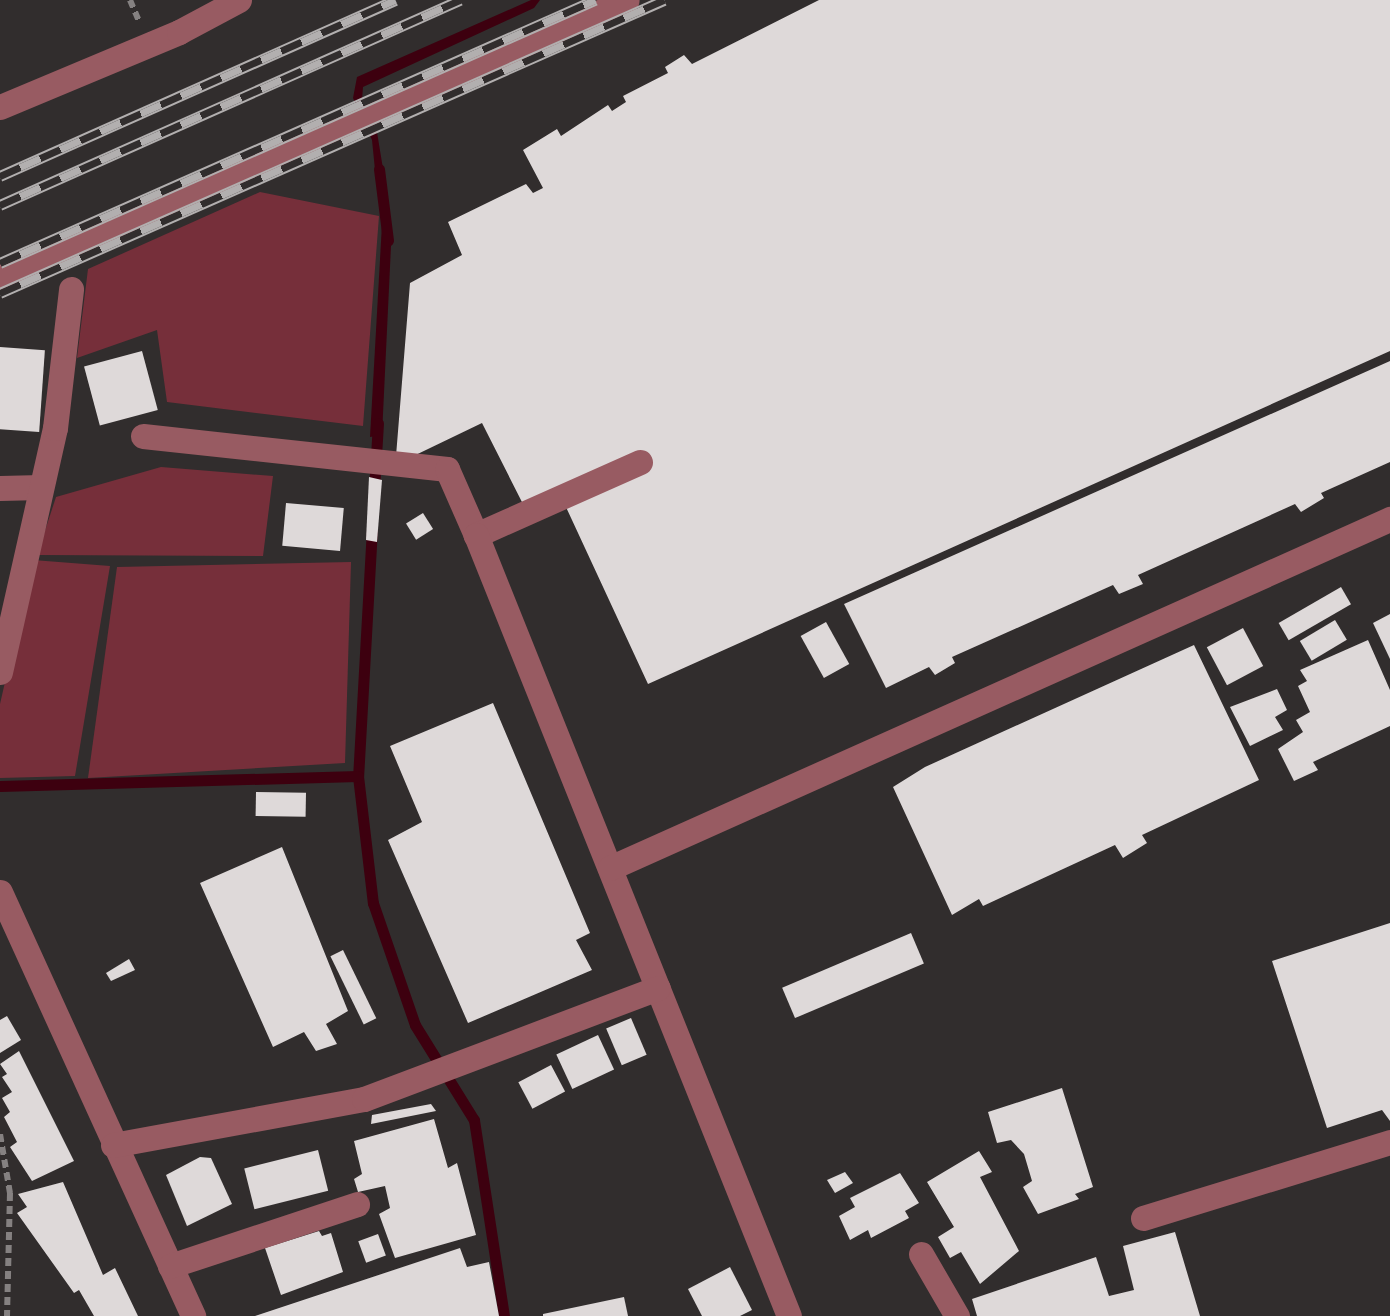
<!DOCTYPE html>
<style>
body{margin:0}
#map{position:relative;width:1390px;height:1316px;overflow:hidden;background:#312d2d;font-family:Merriweather,serif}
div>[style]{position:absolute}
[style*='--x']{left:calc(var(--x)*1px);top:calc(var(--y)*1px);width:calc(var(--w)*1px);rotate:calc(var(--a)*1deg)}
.green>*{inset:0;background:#762f3a}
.water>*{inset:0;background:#3d000f}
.stream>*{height:11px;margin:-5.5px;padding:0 5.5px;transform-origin:5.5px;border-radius:5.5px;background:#3d000f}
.building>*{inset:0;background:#ded9d9;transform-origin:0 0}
.path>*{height:6px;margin-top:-3px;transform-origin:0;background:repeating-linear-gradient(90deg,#858181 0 8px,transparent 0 13px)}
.minor>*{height:25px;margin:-12.5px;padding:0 12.5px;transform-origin:12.5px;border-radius:12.5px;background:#985b62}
.rail>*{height:11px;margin-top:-5.5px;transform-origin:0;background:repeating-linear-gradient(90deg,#312d2d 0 22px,#b2afaf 0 44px);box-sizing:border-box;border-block:2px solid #b2afaf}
span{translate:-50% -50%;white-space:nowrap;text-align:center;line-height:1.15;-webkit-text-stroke:10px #312d2d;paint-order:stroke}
</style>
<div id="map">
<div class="green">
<i style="clip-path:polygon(260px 192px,379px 216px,363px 426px,167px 402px,157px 330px,77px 358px,88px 269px)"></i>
<i style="clip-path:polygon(161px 467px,273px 476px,263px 556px,37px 555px,56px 497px)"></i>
<i style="clip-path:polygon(33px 560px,110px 566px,75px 776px,0 778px,0 704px)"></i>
<i style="clip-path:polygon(351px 562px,345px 763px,88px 778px,117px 567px)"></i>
</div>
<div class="water">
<i style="clip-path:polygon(531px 0,540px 0,534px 8px,363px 87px,362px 100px,377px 132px,385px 181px,376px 180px,372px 140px,353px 98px,357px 77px)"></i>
<i style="clip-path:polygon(382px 224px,392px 225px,382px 435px,370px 437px)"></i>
</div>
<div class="stream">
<i style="--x:379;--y:169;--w:72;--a:82.8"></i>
<i style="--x:374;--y:490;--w:67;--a:-86.6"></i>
<i style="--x:372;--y:528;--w:248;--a:93.2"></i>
<i style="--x:358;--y:776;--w:128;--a:83.3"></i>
<i style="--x:373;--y:903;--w:129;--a:71"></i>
<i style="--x:415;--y:1025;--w:112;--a:58.2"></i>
<i style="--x:474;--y:1120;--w:198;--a:81.3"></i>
<i style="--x:0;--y:786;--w:358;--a:-1.6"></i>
</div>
<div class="building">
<i style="clip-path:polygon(819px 0,1390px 0,1390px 351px,648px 684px,559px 492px,526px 510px,482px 423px,401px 462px,396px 456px,410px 283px,462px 255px,448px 222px,526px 184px,533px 193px,543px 188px,523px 150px,557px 129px,561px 136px,608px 105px,612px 111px,626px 102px,623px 96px,668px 73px,665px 67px,684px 55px,692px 64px)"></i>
<i style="left:0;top:347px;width:45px;height:82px;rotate:4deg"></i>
<i style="left:142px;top:351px;width:61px;height:60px;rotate:75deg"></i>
<i style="clip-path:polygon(1390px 361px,1390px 462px,1321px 493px,1324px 498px,1301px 512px,1295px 504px,1138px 575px,1143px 584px,1119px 594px,1113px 585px,952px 657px,955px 663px,935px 675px,929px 667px,886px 688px,844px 604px)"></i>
<i style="clip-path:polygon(369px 477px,382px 480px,377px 542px,366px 540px)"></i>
<i style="left:286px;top:503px;width:58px;height:43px;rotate:5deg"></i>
<i style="left:423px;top:513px;width:19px;height:20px;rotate:58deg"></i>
<i style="left:1341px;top:587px;width:20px;height:72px;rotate:60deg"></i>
<i style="clip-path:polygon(1390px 614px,1390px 659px,1373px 623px)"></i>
<i style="left:1335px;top:620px;width:23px;height:41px;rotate:59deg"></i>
<i style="left:826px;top:622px;width:48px;height:29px;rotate:61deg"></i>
<i style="left:1243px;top:628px;width:43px;height:41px;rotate:62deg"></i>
<i style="clip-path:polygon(1368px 640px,1390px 690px,1390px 726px,1313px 762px,1318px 770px,1294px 781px,1278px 749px,1303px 732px,1296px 720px,1310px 712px,1298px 686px,1307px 681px,1300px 670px)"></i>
<i style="clip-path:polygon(1194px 645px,1259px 780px,1142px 835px,1147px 843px,1123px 858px,1115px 845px,983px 906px,979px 899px,952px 915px,893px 787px,925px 767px)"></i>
<i style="clip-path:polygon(1277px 689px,1287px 710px,1275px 717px,1283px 730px,1250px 746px,1230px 707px)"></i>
<i style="clip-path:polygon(493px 703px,590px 933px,576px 940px,592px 970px,468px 1023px,388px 840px,422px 822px,390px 746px)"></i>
<i style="left:256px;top:792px;width:50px;height:24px;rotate:1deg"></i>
<i style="clip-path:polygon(282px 847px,348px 1011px,326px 1024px,337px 1044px,316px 1051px,304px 1032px,273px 1047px,200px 883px)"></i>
<i style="clip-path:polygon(1390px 923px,1390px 1121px,1382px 1110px,1327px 1128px,1272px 961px)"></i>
<i style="left:911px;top:933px;width:33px;height:140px;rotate:67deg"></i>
<i style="left:343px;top:950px;width:76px;height:14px;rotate:64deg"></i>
<i style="clip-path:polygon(129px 959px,135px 970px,111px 981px,106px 973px)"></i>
<i style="clip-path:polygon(7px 1016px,21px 1040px,0 1053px,0 1020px)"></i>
<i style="left:631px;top:1018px;width:40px;height:27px;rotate:67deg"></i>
<i style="left:598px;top:1035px;width:38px;height:46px;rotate:65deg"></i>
<i style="clip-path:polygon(19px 1051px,74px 1161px,32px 1181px,10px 1147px,17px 1142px,4px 1117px,10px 1112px,2px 1098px,12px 1092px,2px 1077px,7px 1074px,0 1064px)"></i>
<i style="left:551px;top:1065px;width:30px;height:37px;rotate:62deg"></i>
<i style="clip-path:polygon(1062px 1088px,1093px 1187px,1075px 1194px,1079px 1199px,1038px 1214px,1023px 1187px,1032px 1181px,1024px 1154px,1011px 1140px,997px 1143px,988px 1112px)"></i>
<i style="clip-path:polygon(431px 1104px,436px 1111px,371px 1124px,372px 1115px)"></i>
<i style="clip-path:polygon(434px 1119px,448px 1168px,457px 1163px,476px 1235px,395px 1258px,379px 1214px,390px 1208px,385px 1186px,358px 1192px,354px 1179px,362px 1174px,354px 1141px)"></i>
<i style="left:318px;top:1150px;width:42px;height:76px;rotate:76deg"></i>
<i style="clip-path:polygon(979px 1151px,992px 1172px,980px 1177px,1019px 1251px,980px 1284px,961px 1252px,950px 1258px,938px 1237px,954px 1227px,927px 1182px)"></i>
<i style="clip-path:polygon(200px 1157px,211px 1158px,232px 1204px,187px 1226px,166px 1175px)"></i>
<i style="clip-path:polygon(845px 1172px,853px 1183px,835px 1193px,827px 1180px)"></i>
<i style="clip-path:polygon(900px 1173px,919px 1203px,905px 1211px,909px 1218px,871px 1238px,868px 1230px,850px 1240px,839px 1216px,855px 1207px,850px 1198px)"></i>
<i style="clip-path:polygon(63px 1182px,103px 1275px,115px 1268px,138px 1316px,94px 1316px,79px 1290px,74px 1293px,17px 1213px,27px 1207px,18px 1194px)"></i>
<i style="clip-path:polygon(319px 1231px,322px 1236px,331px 1233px,343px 1272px,281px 1295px,265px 1248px)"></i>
<i style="clip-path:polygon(1175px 1232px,1200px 1316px,977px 1316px,972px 1299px,1096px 1257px,1109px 1296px,1134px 1290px,1123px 1246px)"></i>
<i style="left:378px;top:1234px;width:23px;height:21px;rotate:70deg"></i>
<i style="clip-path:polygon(460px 1248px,467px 1267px,489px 1262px,499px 1316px,255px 1316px)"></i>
<i style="clip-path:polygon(730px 1267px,752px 1310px,740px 1316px,702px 1316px,688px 1289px)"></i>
<i style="clip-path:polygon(624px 1297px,628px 1316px,543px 1316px,543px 1314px)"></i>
</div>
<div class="path">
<i style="--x:130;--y:0;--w:23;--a:67"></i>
<i style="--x:0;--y:1134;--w:60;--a:80.4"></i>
<i style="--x:10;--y:1193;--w:123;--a:91.4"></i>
</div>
<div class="minor">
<i style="--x:0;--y:107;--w:194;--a:-22.7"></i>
<i style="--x:179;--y:32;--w:68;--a:-28.1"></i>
<i style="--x:0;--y:277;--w:685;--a:-23.84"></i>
<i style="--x:143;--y:436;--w:306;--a:6.2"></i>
<i style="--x:447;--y:469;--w:72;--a:66.3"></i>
<i style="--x:640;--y:462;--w:180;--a:156"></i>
<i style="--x:476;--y:535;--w:841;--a:68.16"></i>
<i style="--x:0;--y:488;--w:41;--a:-1.4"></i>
<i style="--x:0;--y:672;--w:250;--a:-77.3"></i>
<i style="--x:55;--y:428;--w:140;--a:-83.4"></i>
<i style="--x:610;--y:868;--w:855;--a:-24.11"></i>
<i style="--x:0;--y:892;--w:466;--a:65.5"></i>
<i style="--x:113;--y:1145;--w:255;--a:-10.4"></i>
<i style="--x:364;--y:1099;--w:314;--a:-20.7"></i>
<i style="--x:1143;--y:1218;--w:258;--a:-17.1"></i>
<i style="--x:921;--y:1254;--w:72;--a:59.9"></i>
<i style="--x:170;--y:1266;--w:197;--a:-18.3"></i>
</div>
<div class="rail">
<i style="--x:0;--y:176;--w:433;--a:-24"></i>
<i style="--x:0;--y:205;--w:504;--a:-24.02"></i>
<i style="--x:0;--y:263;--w:651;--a:-23.85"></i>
<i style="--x:0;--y:293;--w:726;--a:-23.81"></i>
</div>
</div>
